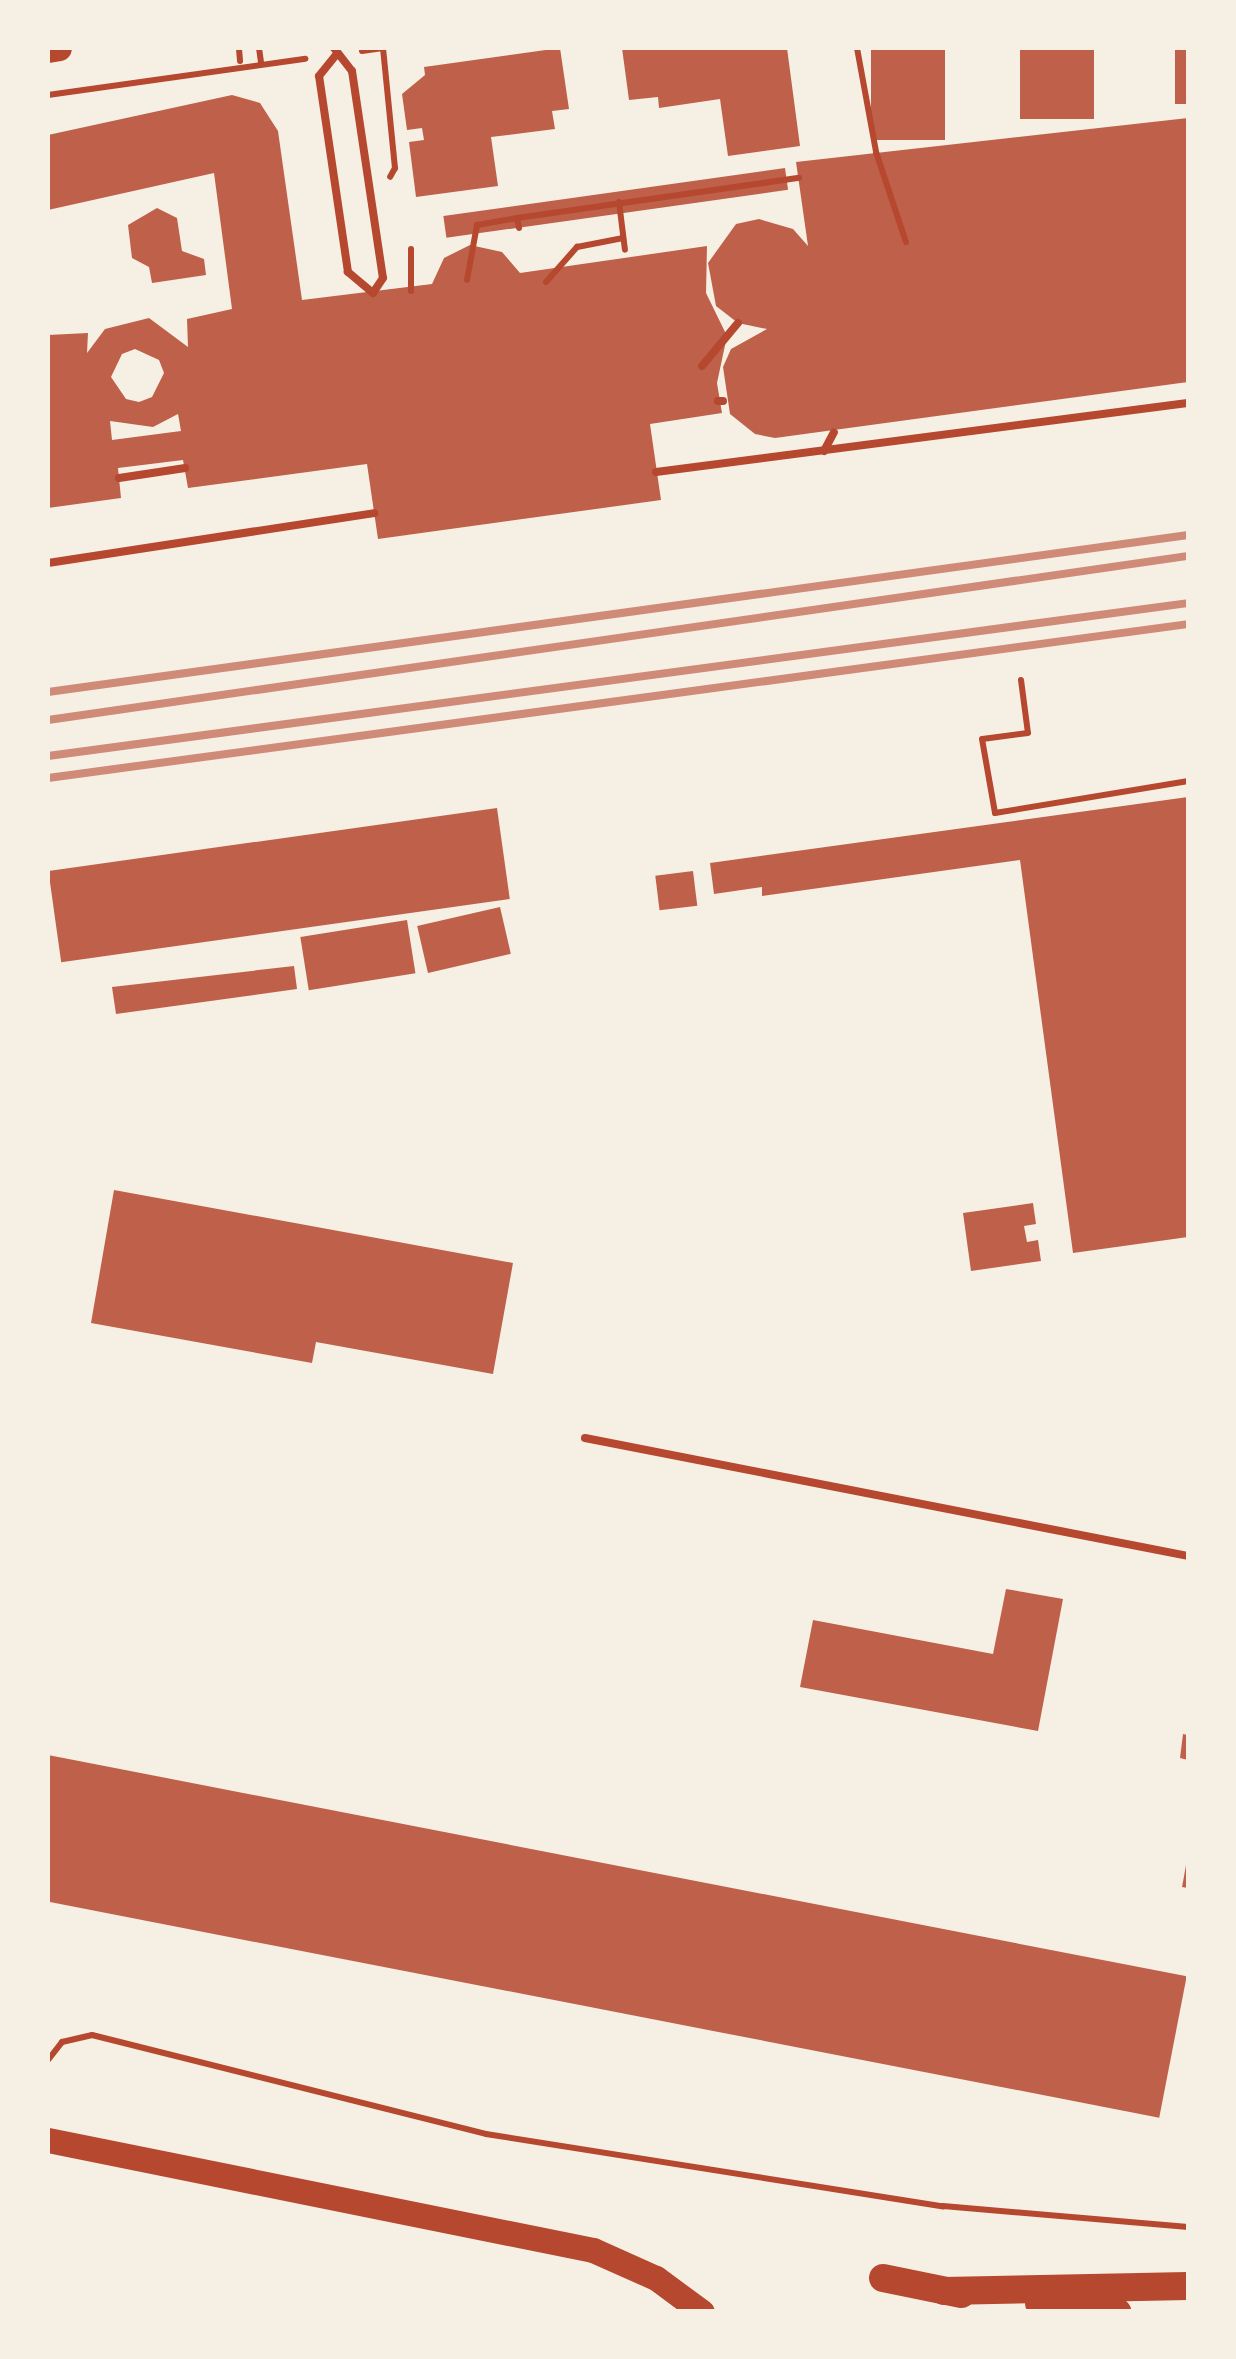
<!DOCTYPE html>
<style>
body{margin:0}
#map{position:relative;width:1236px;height:2359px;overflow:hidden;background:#f6efe4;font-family:"Sofia Sans Condensed",sans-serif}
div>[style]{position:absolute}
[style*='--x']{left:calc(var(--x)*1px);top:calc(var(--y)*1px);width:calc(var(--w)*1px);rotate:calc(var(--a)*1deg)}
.building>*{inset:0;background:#bf614a;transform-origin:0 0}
.path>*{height:6px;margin:-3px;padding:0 3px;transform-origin:3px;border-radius:3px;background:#b5482f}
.service>*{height:8px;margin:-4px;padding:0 4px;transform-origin:4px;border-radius:4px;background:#b5482f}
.primary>*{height:25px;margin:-12.5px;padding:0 12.5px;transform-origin:12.5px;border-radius:12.5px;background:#b5482f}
.trunk>*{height:28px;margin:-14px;padding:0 14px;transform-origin:14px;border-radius:14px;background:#b5482f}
.rail>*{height:8px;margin:-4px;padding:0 4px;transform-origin:4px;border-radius:4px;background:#cf8b77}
span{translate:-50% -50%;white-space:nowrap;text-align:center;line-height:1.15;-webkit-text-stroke:9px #f6efe4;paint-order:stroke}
.frame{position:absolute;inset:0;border:50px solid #f6efe4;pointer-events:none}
</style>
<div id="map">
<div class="building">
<i style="clip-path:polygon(560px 48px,569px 109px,552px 111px,555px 129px,491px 137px,498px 186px,416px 197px,409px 142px,424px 140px,422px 128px,407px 130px,402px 94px,425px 75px,424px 67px)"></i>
<i style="clip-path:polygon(622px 48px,787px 48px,800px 146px,728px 156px,720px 99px,659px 108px,658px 97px,629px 100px)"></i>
<i style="left:871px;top:48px;width:74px;height:92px"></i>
<i style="left:1020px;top:48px;width:74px;height:71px"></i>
<i style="left:1175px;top:48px;width:13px;height:56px"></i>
<i style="clip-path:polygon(evenodd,232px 95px,260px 103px,278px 131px,302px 300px,432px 284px,444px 258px,470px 245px,502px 252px,520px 273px,707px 246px,706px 293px,727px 336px,717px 383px,722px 413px,650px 424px,661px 500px,378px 539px,367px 464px,188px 488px,183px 460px,118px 468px,121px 498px,48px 508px,48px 335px,88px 333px,87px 353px,105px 329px,149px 318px,188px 347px,187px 319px,232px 309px,214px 173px,48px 210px,48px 135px,232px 95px,135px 349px,159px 360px,164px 373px,152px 397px,139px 402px,126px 399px,111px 377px,122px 354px,135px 349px,232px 95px,178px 414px,181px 431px,112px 440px,110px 421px,153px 427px,178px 414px)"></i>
<i style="clip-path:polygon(1188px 118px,1188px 382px,775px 438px,755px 434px,730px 414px,723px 367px,731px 349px,767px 329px,738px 323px,716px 306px,708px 263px,736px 224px,759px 219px,793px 229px,808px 246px,796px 162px)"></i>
<i style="left:785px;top:168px;width:22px;height:345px;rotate:82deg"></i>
<i style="clip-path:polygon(157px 208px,177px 218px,182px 251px,204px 259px,206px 275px,152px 283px,149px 267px,132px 258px,128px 225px)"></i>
<i style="clip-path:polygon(1188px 797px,1188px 1237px,1073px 1253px,1020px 860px,762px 896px,762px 887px,714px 894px,710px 863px)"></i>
<i style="left:497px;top:808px;width:92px;height:453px;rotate:82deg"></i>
<i style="left:693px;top:871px;width:35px;height:38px;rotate:83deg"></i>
<i style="left:500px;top:907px;width:48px;height:85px;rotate:77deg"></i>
<i style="left:407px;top:920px;width:54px;height:108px;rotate:81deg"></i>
<i style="clip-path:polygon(294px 966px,297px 989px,116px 1014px,112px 987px)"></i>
<i style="clip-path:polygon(114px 1190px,513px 1263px,493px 1374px,316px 1342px,312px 1363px,91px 1323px)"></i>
<i style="clip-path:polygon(1033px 1203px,1036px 1224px,1024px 1226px,1027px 1242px,1038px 1240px,1041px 1261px,971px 1271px,963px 1213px)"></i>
<i style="clip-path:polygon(1006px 1589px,1063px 1599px,1038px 1731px,800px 1687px,813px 1620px,993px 1654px)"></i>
<i style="clip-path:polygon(1183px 1734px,1188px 1735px,1188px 1760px,1180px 1758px)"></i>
<i style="left:48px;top:1755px;width:1160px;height:144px;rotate:11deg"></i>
<i style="clip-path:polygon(1187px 1860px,1188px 1861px,1188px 1888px,1182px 1887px)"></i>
</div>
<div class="path">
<i style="--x:259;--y:48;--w:15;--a:82"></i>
<i style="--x:857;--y:48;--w:106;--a:79.6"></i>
<i style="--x:876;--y:152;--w:95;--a:71.6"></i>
<i style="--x:239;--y:49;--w:12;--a:85"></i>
<i style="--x:362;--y:51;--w:21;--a:-8"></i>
<i style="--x:383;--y:48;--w:121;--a:84.3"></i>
<i style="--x:395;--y:168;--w:10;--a:119"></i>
<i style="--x:48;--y:95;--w:260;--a:-8"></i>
<i style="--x:619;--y:202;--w:48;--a:82.9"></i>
<i style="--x:519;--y:228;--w:10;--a:-101"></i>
<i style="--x:517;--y:218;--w:285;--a:-8.1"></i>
<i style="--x:411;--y:249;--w:42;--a:90"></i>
<i style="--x:467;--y:280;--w:56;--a:-79.7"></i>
<i style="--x:477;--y:225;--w:41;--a:-9.9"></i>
<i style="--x:546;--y:282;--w:47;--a:-48.5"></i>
<i style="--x:577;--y:247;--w:47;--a:-11.1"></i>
<i style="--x:1021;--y:680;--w:53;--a:82.5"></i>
<i style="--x:1028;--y:733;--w:46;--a:172.6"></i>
<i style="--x:982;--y:739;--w:75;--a:80"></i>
<i style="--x:995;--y:813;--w:196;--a:-9.4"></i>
<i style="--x:48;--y:2060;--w:23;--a:-52"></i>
<i style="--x:62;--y:2042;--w:31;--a:-13"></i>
<i style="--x:92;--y:2035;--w:406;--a:14.1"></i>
<i style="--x:486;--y:2134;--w:463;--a:9"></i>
<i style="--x:943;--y:2206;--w:246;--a:4.9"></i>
</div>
<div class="service">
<i style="--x:334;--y:48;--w:29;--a:52"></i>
<i style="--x:352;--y:71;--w:209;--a:81.5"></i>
<i style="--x:383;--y:278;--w:18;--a:124"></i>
<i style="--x:373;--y:293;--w:33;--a:-140"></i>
<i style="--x:348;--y:272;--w:198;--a:-98.4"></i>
<i style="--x:319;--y:76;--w:26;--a:-51"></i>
<i style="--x:702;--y:366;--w:56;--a:-50.1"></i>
<i style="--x:718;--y:401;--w:5;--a:0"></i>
<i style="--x:824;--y:451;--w:21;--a:-62"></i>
<i style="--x:656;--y:472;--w:536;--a:-7.39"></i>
<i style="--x:119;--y:478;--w:67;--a:-8.6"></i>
<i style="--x:48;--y:563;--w:330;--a:-8.7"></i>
<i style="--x:585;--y:1438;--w:614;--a:11.07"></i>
</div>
<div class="primary">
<i style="--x:48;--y:50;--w:11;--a:-10"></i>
<i style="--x:48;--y:2140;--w:556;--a:11.41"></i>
<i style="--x:593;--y:2250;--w:69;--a:24"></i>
<i style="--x:656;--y:2278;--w:57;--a:36.5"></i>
</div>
<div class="trunk">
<i style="--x:883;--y:2278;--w:80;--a:11.6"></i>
<i style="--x:944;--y:2291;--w:244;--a:-1.2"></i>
<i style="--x:1039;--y:2303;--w:79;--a:6.6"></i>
</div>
<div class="rail">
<i style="--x:48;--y:692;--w:1151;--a:-7.84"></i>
<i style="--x:48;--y:720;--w:1152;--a:-8.19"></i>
<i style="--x:48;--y:756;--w:1150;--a:-7.64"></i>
<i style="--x:48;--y:778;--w:1150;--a:-7.69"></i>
</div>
<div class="frame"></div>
</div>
